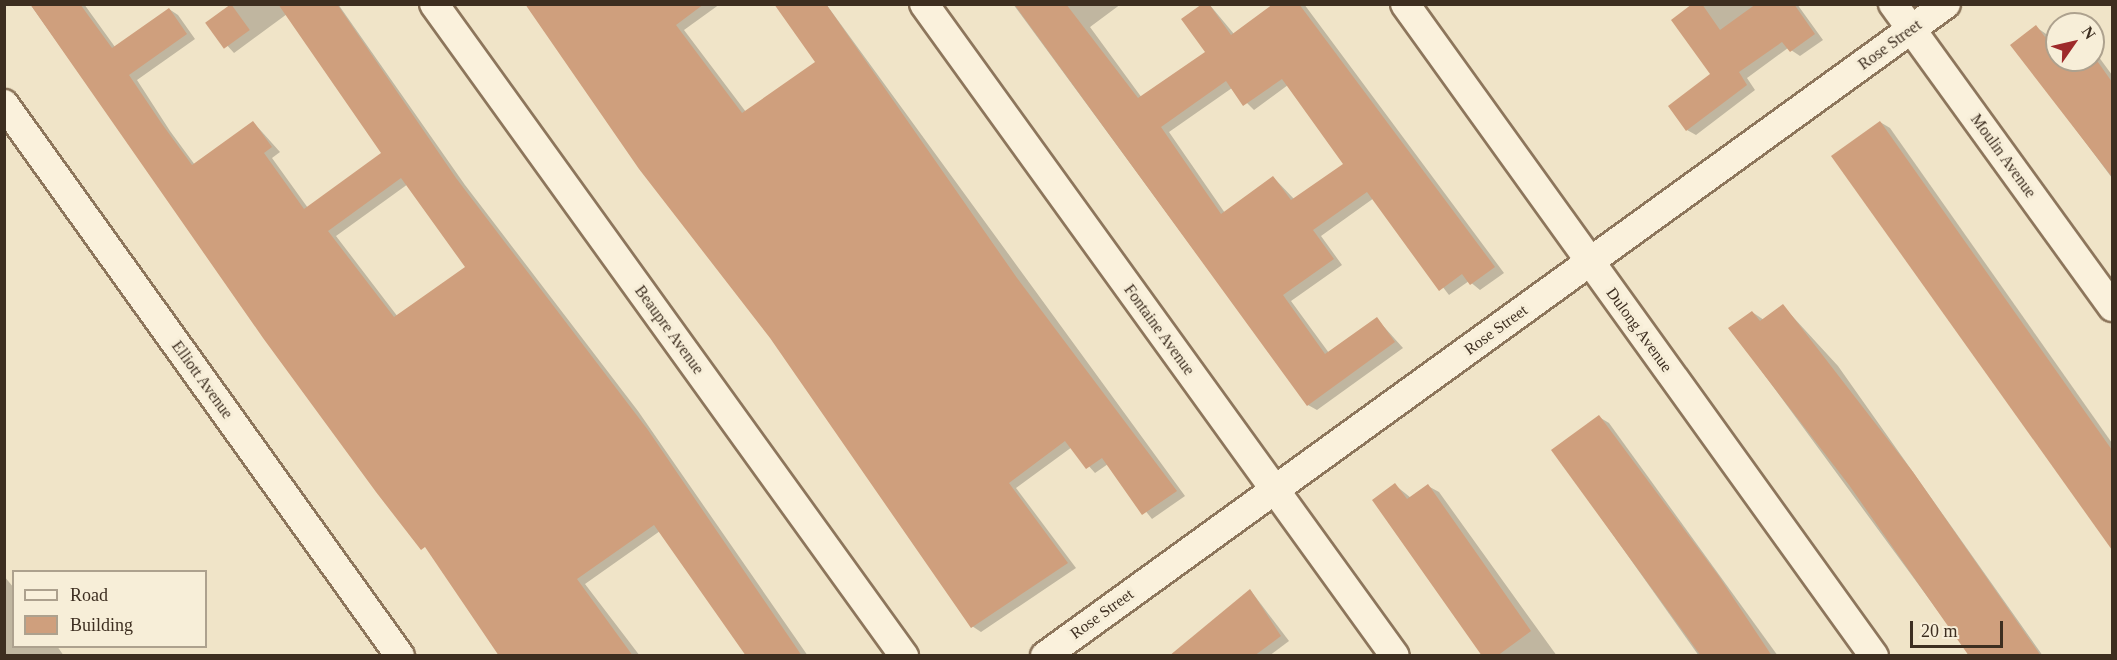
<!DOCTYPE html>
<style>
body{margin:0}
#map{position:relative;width:2117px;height:660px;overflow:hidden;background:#f0e4c8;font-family:"Times New Roman",serif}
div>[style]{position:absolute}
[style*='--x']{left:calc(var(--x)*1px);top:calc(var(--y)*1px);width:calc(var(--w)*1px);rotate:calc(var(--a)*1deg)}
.shadow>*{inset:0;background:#0003}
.building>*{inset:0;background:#cf9f7d;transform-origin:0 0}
.roads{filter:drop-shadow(2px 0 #8d765c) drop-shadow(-2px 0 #8d765c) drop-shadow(0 2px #8d765c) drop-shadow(0 -2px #8d765c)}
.minor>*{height:28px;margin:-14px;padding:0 14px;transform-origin:14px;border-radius:14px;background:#faf1dc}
span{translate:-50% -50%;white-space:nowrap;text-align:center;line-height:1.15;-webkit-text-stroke:6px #f7eed8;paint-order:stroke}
.street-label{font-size:16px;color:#3d2e20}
.frame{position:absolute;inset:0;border:6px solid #3d2e20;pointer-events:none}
.legend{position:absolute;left:12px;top:570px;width:195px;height:78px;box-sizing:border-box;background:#f7eed8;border:2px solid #ada18e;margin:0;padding:8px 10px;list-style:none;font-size:18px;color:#3d2e20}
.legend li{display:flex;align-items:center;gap:12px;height:30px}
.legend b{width:30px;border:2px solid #ada18e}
.north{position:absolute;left:2045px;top:12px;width:60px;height:60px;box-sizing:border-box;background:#f7eed8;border:2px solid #ada18e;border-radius:50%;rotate:56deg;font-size:16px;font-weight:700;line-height:24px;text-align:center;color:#3d2e20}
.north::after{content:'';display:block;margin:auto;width:21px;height:27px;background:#9e2a2b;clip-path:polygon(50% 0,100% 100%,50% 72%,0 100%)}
.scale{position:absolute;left:1910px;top:621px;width:93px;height:27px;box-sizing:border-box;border:3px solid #3d2e20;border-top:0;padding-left:8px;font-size:18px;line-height:21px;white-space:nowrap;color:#3d2e20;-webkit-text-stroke:4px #f7eed8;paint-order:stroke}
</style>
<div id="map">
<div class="shadow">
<i style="clip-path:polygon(evenodd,30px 4px,84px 4px,115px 47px,169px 9px,178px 15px,195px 39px,137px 80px,170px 131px,195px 165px,253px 122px,280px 152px,272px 158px,308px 208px,383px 153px,287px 14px,234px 53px,207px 23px,233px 4px,338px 4px,465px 185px,638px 411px,808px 656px,748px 656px,660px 531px,585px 584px,640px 656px,502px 656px,432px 554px,377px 492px,30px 4px,408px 184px,467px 267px,398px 317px,336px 236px,408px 184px)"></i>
<i style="clip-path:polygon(598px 4px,720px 4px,684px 30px,746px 112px,817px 62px,826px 4px,1185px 496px,1152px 519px,1108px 464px,1095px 473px,1072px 447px,1016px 488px,1076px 568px,981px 632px,972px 626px)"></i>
<i style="clip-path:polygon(evenodd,1013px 4px,1121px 4px,1090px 27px,1142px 98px,1207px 52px,1209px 4px,1234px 34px,1276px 4px,1304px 4px,1504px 273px,1480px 290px,1469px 281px,1449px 295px,1374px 198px,1321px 236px,1342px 265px,1291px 301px,1329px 353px,1377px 319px,1403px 348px,1317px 410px,1308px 405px,1013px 4px,1288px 85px,1345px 164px,1295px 200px,1274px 178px,1225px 213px,1169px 132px,1232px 88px,1254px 110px,1288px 85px)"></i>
<i style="clip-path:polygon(1694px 4px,1797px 4px,1823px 40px,1800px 56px,1788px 48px,1747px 78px,1755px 90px,1696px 135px,1687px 130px,1712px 74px)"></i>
<i style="clip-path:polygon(2036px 27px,2049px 36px,2057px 30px,2057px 60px,2093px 60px,2093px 49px,2112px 75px,2112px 178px,2013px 45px)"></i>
<i style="clip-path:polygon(1880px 122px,1890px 128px,2112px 443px,2112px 543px,1833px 156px)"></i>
<i style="clip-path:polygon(1783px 306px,1838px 366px,2043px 656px,1971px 656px,1730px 328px,1752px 312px,1764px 320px)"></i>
<i style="clip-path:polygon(1599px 417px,1609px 423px,1778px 656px,1699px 656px,1553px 450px)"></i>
<i style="clip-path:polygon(1395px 485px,1411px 498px,1428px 486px,1439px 492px,1557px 656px,1487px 656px)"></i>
<i style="clip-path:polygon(4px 576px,14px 588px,14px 646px,57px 646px,64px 656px,4px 656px)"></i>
<i style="clip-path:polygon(1251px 591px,1289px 641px,1269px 656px,1171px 656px)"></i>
</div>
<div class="building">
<i style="clip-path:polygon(evenodd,30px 4px,80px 4px,112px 48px,169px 8px,187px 34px,129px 75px,162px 124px,192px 165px,253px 121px,272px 147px,264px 153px,304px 209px,381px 153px,278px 4px,337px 4px,456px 178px,648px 430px,802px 656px,746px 656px,654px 525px,577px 579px,633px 656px,499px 656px,425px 547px,421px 550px,376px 492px,263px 338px,30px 4px,401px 178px,465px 267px,394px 317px,328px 231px,401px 178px)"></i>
<i style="left:231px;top:4px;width:32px;height:32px;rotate:54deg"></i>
<i style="clip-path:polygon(525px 4px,704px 4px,676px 25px,742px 113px,815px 62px,774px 4px,826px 4px,1017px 278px,1177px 491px,1142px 515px,1102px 458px,1086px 469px,1065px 441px,1009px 483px,1068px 563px,971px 628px,770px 338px,639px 169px)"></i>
<i style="clip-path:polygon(evenodd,1014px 4px,1066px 4px,1138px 98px,1205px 52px,1181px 19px,1202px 4px,1209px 4px,1231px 35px,1273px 4px,1299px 4px,1495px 267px,1470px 285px,1462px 274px,1439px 291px,1367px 192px,1313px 230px,1334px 259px,1283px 295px,1325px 354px,1377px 317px,1395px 342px,1307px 406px,1014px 4px,1282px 79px,1343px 164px,1291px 200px,1273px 176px,1221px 214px,1161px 127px,1226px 81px,1243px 106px,1282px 79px)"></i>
<i style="clip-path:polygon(1692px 4px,1702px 4px,1720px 30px,1756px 4px,1794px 4px,1815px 34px,1790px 52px,1782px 42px,1739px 72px,1747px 85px,1686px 131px,1668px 106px,1710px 74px,1671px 20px)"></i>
<i style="clip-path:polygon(2036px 25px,2045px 37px,2057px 28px,2057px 60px,2093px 60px,2093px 55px,2112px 82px,2112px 177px,2010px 45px)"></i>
<i style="clip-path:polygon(1880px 121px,2112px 450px,2112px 550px,1831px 156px)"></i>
<i style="clip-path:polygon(1783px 304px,1913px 472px,2041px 656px,1969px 656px,1849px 485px,1728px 328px,1752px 311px,1760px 321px)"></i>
<i style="clip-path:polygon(1599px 415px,1718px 575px,1772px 656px,1701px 656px,1551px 450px)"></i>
<i style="clip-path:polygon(1395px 483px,1407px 499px,1428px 484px,1531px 631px,1497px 656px,1482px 656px,1372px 500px)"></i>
<i style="clip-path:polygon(1250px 589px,1281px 636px,1254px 656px,1169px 656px)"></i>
</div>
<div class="roads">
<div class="minor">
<i style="--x:434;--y:4;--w:804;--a:54.21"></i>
<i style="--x:924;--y:4;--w:804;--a:54.16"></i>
<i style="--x:1405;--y:4;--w:803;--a:54.27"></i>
<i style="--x:1893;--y:4;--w:374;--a:54.1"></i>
<i style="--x:4;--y:104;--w:679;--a:54.34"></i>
<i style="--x:1045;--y:656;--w:1112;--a:-35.89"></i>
</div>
</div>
<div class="street-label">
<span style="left:1890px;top:45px;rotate:-36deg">Rose Street</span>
<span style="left:2003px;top:156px;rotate:54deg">Moulin Avenue</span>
<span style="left:669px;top:330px;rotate:54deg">Beaupre Avenue</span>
<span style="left:1159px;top:330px;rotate:54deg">Fontaine Avenue</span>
<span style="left:1496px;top:330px;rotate:-36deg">Rose Street</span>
<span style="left:1639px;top:330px;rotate:54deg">Dulong Avenue</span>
<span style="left:202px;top:380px;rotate:54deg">Elliott Avenue</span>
<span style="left:1102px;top:614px;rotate:-36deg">Rose Street</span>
</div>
<div class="frame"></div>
<ul class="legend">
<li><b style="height:8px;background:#faf1dc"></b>Road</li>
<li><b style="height:16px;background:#cf9f7d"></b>Building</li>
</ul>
<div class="north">N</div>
<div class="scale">20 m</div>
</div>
